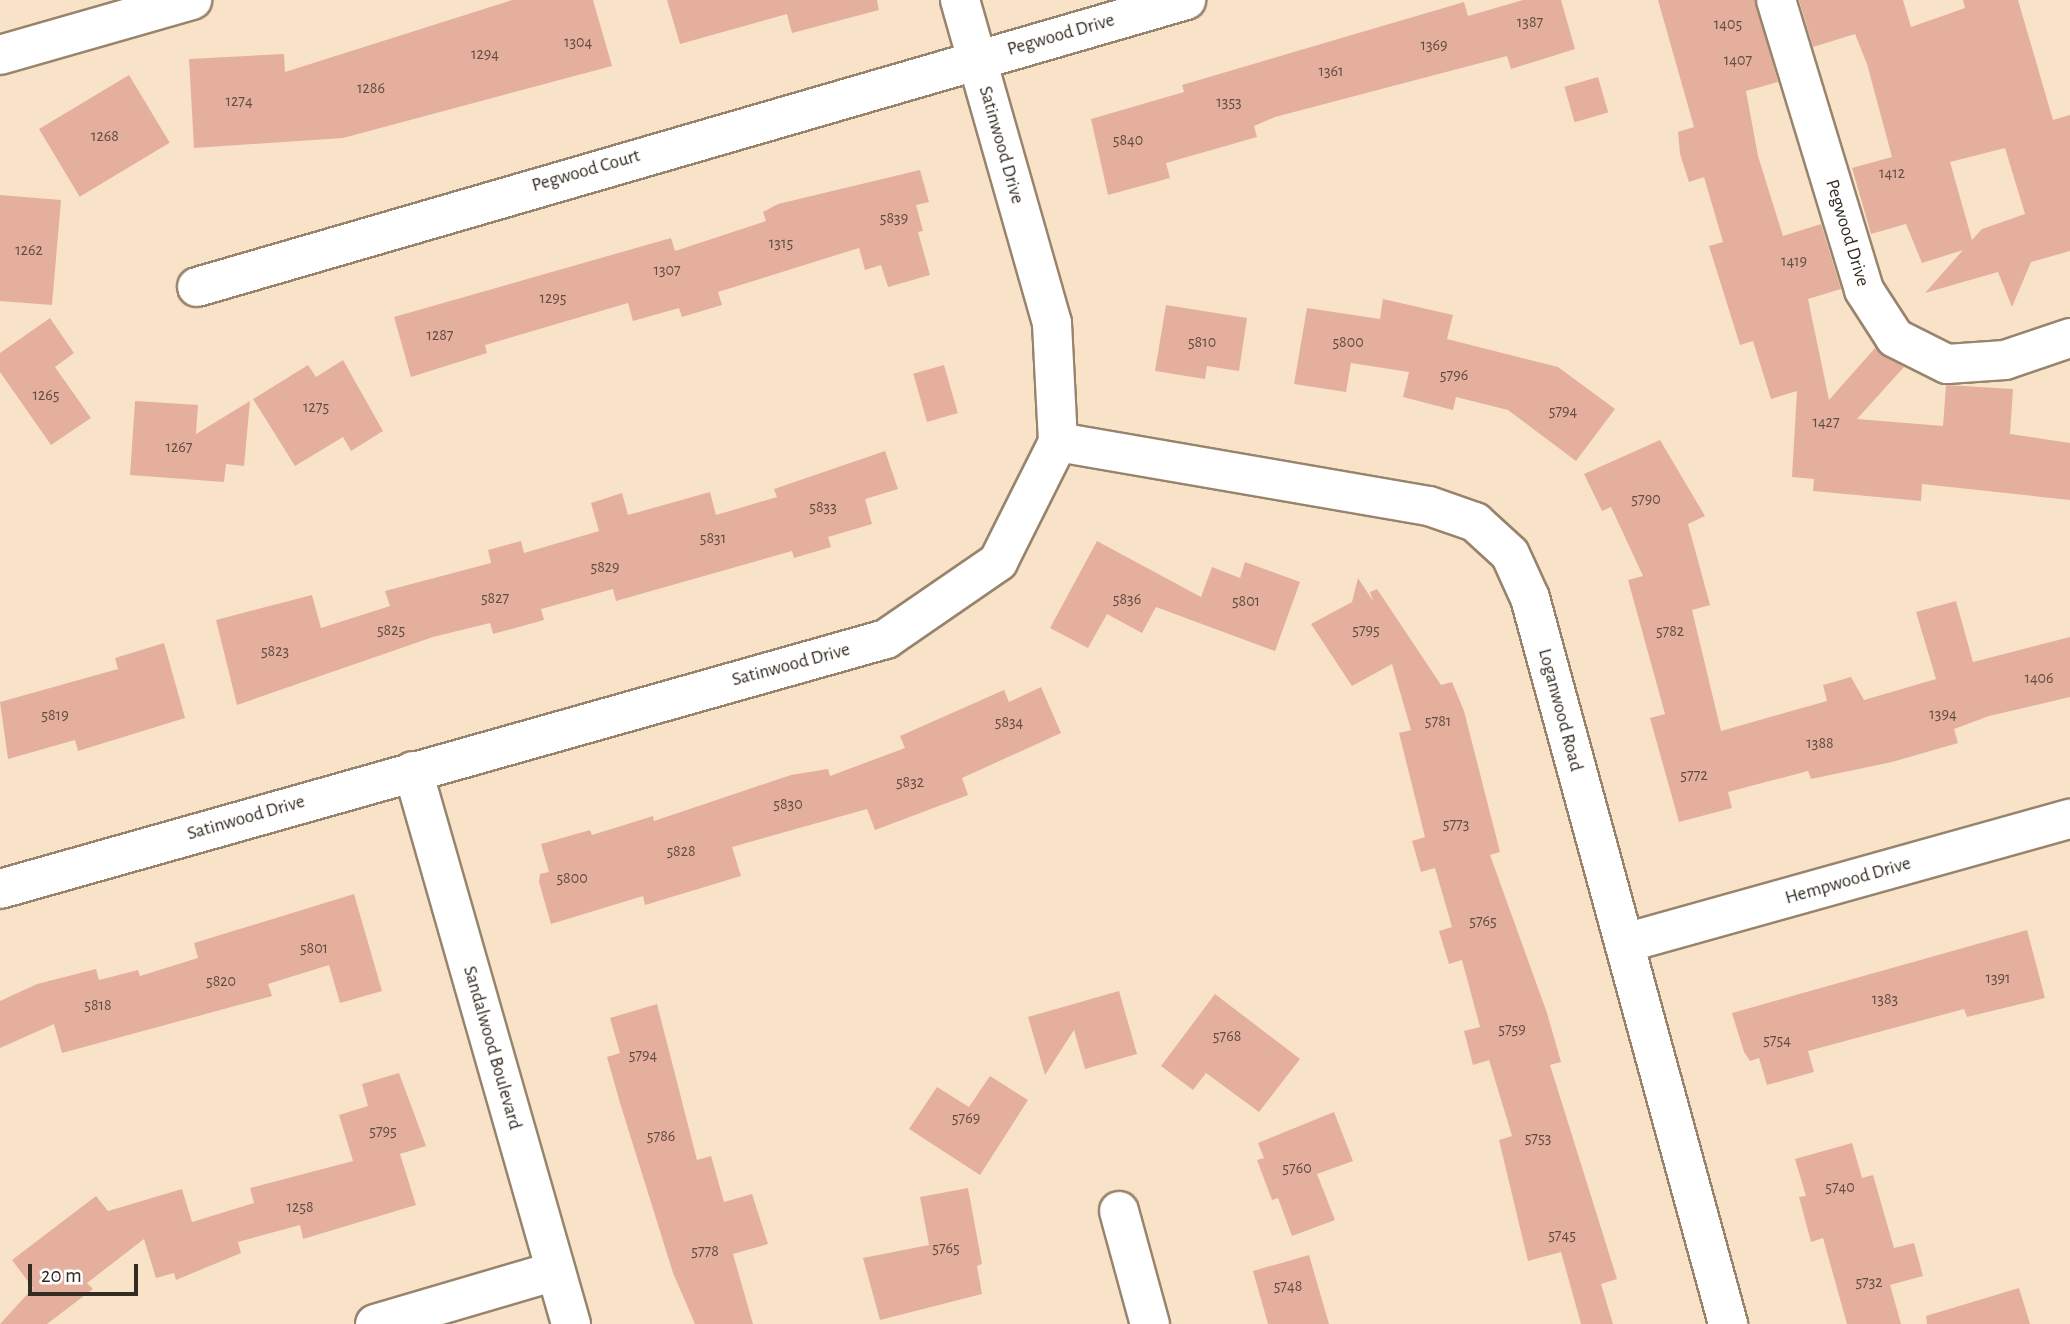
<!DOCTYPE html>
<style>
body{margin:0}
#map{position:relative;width:2070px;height:1324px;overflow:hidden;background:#f8e3c9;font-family:"Alegreya Sans",sans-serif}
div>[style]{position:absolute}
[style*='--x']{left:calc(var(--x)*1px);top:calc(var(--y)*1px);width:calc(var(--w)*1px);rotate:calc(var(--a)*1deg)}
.building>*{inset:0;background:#e5af9e;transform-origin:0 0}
.roads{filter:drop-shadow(2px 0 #98846c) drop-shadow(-2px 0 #98846c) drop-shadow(0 2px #98846c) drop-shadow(0 -2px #98846c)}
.minor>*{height:38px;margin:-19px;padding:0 19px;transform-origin:19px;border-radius:19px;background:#fff}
span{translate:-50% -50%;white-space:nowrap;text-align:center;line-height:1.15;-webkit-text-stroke:5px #fff;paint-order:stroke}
.number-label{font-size:16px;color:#604d41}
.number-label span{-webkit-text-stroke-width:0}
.street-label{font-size:19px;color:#342c22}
.scale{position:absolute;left:28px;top:1264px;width:110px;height:32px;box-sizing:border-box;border:4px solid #342c22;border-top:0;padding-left:9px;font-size:21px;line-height:24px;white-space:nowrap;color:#342c22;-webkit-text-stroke:5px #fff;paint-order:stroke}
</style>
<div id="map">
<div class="building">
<i style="clip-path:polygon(512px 0,593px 0,612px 66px,343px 138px,194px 148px,189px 59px,284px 54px,285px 72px)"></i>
<i style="clip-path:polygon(667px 0,877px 0,879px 10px,792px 33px,787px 14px,680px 44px)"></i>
<i style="clip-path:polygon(1523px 0,1561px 0,1575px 49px,1511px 69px,1507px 56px,1275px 117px,1254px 126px,1257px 137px,1166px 163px,1170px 178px,1108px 195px,1091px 119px,1184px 92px,1182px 85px,1430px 12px,1464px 2px,1468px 16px)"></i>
<i style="clip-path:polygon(1658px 0,1755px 0,1778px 82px,1746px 91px,1758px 156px,1783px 236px,1821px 224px,1841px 289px,1808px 299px,1829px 400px,1875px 348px,1904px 367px,1857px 419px,1943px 426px,1946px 385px,2013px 389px,2010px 434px,2070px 443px,2070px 500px,1922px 484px,1921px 501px,1813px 491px,1814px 479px,1792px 477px,1797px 391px,1771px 399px,1753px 341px,1740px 345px,1709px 246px,1723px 242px,1704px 177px,1689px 182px,1680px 154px,1678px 132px,1694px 127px)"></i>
<i style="clip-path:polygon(evenodd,1799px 0,1903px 0,1911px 27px,1965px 8px,1963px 0,2018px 0,2053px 120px,2070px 115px,2070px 251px,2031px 262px,2012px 307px,1998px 272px,1925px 293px,1963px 250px,1922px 263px,1906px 224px,1871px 234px,1852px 168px,1892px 157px,1867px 64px,1855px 34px,1813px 47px,1799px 0,2005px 148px,2025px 214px,1982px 229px,1972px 240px,1950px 162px,2005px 148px)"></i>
<i style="left:129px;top:75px;width:79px;height:105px;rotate:59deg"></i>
<i style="left:1598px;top:77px;width:37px;height:35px;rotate:74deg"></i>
<i style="clip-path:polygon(920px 170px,929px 202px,916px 205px,923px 231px,918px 232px,930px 275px,888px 287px,881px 265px,865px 270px,859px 248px,718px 292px,722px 305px,682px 317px,679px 308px,633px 321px,628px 303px,485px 345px,487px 353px,411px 377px,394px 317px,671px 238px,675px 251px,766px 221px,763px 212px,778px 204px)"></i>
<i style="clip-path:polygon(0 195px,61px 200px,52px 305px,0 301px)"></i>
<i style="clip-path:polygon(1383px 299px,1453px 315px,1447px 339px,1558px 367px,1615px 409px,1576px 461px,1508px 410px,1456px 397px,1453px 410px,1403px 397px,1409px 372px,1351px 363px,1346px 392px,1294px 384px,1307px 308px,1380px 319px)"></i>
<i style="clip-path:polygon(1166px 305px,1247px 318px,1239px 371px,1207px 366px,1205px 379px,1155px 371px)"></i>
<i style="clip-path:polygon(50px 318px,74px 353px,55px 367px,91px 418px,51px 445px,0 372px,0 353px)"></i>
<i style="clip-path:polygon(343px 360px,383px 431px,351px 451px,343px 437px,295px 466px,253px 399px,308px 365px,316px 377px)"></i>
<i style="left:944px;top:365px;width:50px;height:32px;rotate:74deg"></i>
<i style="clip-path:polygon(135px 401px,198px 405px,196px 434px,250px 401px,244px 466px,226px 464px,224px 482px,130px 475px)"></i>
<i style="clip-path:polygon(1660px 440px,1705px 516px,1688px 524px,1710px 605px,1692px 610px,1721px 731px,1827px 701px,1823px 685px,1851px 677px,1864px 700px,1936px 679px,1916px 612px,1956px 601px,1973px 662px,2070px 637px,2070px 697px,1989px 716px,1954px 729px,1958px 743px,1892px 762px,1811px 779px,1808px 771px,1728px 792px,1732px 808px,1679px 822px,1650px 718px,1665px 714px,1628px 580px,1643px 576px,1611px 507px,1602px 511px,1584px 474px)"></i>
<i style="clip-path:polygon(885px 451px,898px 489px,865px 499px,872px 524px,828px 537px,831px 547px,794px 558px,792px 551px,616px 601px,613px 589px,541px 609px,544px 620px,493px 634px,490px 623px,433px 637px,237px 705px,216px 620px,312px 595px,321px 628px,390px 606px,385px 591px,491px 563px,488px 550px,521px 541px,524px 553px,599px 531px,591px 503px,622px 493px,628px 515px,710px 492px,716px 515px,777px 497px,774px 489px)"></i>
<i style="clip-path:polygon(1097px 541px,1201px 597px,1212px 567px,1240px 578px,1245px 562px,1300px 582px,1275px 651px,1156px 607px,1142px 633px,1107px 614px,1088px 648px,1050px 628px)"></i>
<i style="clip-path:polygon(1358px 578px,1373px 601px,1370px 592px,1377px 589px,1441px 685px,1452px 682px,1464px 711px,1500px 852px,1490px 855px,1547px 1013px,1561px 1062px,1550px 1065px,1617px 1279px,1601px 1284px,1613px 1324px,1581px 1324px,1561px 1252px,1528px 1261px,1499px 1140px,1512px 1136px,1489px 1060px,1473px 1065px,1464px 1031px,1480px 1027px,1462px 960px,1449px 964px,1439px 931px,1452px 927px,1435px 868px,1421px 872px,1412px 841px,1425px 837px,1399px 733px,1411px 730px,1392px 664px,1352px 686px,1311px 624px,1352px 602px)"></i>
<i style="clip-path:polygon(164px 643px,185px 718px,78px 751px,75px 740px,8px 759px,0 702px,118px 669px,115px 658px)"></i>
<i style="clip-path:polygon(1041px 687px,1061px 733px,962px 778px,968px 795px,875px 830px,867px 809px,732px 847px,741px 876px,645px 905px,643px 896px,551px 924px,539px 882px,540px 874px,549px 872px,541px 844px,590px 830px,592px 835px,653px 816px,654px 821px,791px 775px,828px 769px,830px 776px,905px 748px,900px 736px,1004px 690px,1009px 702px)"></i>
<i style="clip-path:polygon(354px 894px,382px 991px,340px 1003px,329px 965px,268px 984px,272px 996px,62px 1053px,54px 1024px,0 1048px,0 1001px,37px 984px,96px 969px,99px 980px,138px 970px,140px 976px,198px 958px,194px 943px)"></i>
<i style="clip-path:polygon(2027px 930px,2045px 998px,1967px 1017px,1964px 1009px,1808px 1051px,1814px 1072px,1767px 1085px,1759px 1058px,1750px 1061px,1744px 1052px,1732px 1013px)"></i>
<i style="clip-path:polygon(1119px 991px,1137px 1054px,1085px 1069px,1074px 1030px,1045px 1075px,1028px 1017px)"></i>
<i style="clip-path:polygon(1215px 994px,1300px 1059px,1259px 1112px,1206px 1073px,1193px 1090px,1161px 1066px)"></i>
<i style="clip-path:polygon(657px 1004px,697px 1160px,711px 1156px,724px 1202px,752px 1194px,768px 1244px,733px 1254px,753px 1324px,695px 1324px,673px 1273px,620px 1103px,607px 1057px,620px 1053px,610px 1018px)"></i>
<i style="clip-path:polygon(399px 1073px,426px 1146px,400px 1154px,416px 1205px,303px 1239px,300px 1225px,238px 1242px,241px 1253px,176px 1280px,174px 1273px,156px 1278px,144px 1239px,87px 1283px,93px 1289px,47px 1324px,0 1324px,33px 1288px,12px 1260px,96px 1196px,108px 1211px,182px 1189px,192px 1222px,254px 1203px,250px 1188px,353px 1161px,339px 1115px,368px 1106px,362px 1084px)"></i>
<i style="clip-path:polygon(990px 1076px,1028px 1100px,980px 1175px,909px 1129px,937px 1087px,969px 1107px)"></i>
<i style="clip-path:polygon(1334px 1112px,1353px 1161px,1317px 1174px,1335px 1220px,1292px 1236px,1278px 1198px,1272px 1200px,1257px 1160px,1264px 1158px,1258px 1143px)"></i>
<i style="clip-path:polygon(1852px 1143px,1862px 1178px,1873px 1175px,1894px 1248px,1914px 1243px,1923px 1276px,1890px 1285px,1901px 1324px,1847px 1324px,1823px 1238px,1811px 1242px,1799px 1197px,1806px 1196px,1795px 1159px)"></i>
<i style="clip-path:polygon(968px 1188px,982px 1264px,977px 1266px,982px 1294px,880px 1320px,863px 1258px,929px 1245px,920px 1197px)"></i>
<i style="clip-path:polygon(1309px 1255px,1329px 1324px,1268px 1324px,1253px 1271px)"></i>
<i style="clip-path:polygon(2019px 1288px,2030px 1324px,1927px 1324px,1926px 1316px)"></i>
</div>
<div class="roads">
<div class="minor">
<i style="--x:1776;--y:0;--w:303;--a:73.1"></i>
<i style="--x:1864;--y:290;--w:57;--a:57.1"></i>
<i style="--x:1895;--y:338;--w:58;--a:26.6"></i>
<i style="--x:1947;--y:364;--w:58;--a:-3.9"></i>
<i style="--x:2005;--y:360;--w:69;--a:-18.7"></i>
<i style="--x:0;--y:55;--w:200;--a:-16"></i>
<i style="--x:197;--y:287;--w:1030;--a:-16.18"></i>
<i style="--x:1058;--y:442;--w:376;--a:9.8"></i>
<i style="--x:1429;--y:506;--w:49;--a:19.2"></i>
<i style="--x:1475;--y:522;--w:47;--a:42.4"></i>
<i style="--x:1510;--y:554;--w:48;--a:65.6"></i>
<i style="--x:1530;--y:598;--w:753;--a:74.74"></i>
<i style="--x:413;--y:771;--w:575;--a:74.05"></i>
<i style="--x:0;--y:889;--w:921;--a:-15.76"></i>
<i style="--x:886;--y:639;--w:136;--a:-34.5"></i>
<i style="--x:998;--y:562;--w:134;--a:-63.4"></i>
<i style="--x:1058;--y:442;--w:119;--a:-92.9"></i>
<i style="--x:1052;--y:323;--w:336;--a:-105.9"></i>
<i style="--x:1625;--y:943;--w:462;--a:-15.6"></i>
<i style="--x:1119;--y:1211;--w:117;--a:74.7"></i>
<i style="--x:375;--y:1324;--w:188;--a:-16.4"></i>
</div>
</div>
<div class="number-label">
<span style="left:1530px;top:22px">1387</span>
<span style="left:1728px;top:24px">1405</span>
<span style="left:578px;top:42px">1304</span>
<span style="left:1434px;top:45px">1369</span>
<span style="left:485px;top:54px">1294</span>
<span style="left:1738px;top:60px">1407</span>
<span style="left:1331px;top:71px">1361</span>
<span style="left:371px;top:88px">1286</span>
<span style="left:239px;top:101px">1274</span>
<span style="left:1229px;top:102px">1353</span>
<span style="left:105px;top:136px">1268</span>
<span style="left:1128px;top:140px">5840</span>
<span style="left:1892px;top:173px">1412</span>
<span style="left:894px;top:218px">5839</span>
<span style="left:781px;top:243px">1315</span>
<span style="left:29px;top:250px">1262</span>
<span style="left:1794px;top:261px">1419</span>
<span style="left:667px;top:270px">1307</span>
<span style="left:553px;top:298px">1295</span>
<span style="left:440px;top:335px">1287</span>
<span style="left:1202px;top:342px">5810</span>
<span style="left:1348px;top:342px">5800</span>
<span style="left:1454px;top:375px">5796</span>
<span style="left:46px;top:395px">1265</span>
<span style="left:316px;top:407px">1275</span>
<span style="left:1563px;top:411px">5794</span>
<span style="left:1826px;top:422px">1427</span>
<span style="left:179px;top:447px">1267</span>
<span style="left:1646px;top:499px">5790</span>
<span style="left:823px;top:507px">5833</span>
<span style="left:713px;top:538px">5831</span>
<span style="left:605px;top:567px">5829</span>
<span style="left:495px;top:598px">5827</span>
<span style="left:1127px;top:599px">5836</span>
<span style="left:1246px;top:601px">5801</span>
<span style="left:391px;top:630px">5825</span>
<span style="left:1366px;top:630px">5795</span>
<span style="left:1670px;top:631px">5782</span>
<span style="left:275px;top:651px">5823</span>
<span style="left:2039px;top:678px">1406</span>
<span style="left:1943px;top:714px">1394</span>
<span style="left:55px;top:715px">5819</span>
<span style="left:1438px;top:721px">5781</span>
<span style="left:1009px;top:722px">5834</span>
<span style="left:1820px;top:743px">1388</span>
<span style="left:1694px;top:775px">5772</span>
<span style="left:910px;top:782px">5832</span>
<span style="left:788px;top:804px">5830</span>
<span style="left:1456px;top:824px">5773</span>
<span style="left:681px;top:851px">5828</span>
<span style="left:572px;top:878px">5800</span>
<span style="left:1483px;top:921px">5765</span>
<span style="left:314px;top:948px">5801</span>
<span style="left:1998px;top:978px">1391</span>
<span style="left:221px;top:981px">5820</span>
<span style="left:1885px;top:999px">1383</span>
<span style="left:98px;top:1005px">5818</span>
<span style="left:1512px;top:1029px">5759</span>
<span style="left:1227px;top:1036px">5768</span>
<span style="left:1777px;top:1040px">5754</span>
<span style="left:643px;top:1055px">5794</span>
<span style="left:966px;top:1118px">5769</span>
<span style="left:383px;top:1131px">5795</span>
<span style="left:661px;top:1136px">5786</span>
<span style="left:1538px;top:1138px">5753</span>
<span style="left:1297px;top:1168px">5760</span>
<span style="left:1840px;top:1187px">5740</span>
<span style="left:300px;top:1207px">1258</span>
<span style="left:1562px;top:1235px">5745</span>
<span style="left:946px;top:1248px">5765</span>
<span style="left:705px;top:1251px">5778</span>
<span style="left:1869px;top:1282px">5732</span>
<span style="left:1288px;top:1286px">5748</span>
</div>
<div class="street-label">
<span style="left:1061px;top:35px;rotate:-16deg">Pegwood Drive</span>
<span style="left:1001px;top:145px;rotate:74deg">Satinwood Drive</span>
<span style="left:586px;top:171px;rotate:-16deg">Pegwood Court</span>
<span style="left:1847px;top:233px;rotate:73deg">Pegwood Drive</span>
<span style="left:791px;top:665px;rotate:-15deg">Satinwood Drive</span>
<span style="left:1560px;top:710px;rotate:75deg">Loganwood Road</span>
<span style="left:246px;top:818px;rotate:-16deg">Satinwood Drive</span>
<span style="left:1848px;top:881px;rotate:-16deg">Hempwood Drive</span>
<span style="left:492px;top:1048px;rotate:74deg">Sandalwood Boulevard</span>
</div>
<div class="scale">20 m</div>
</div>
